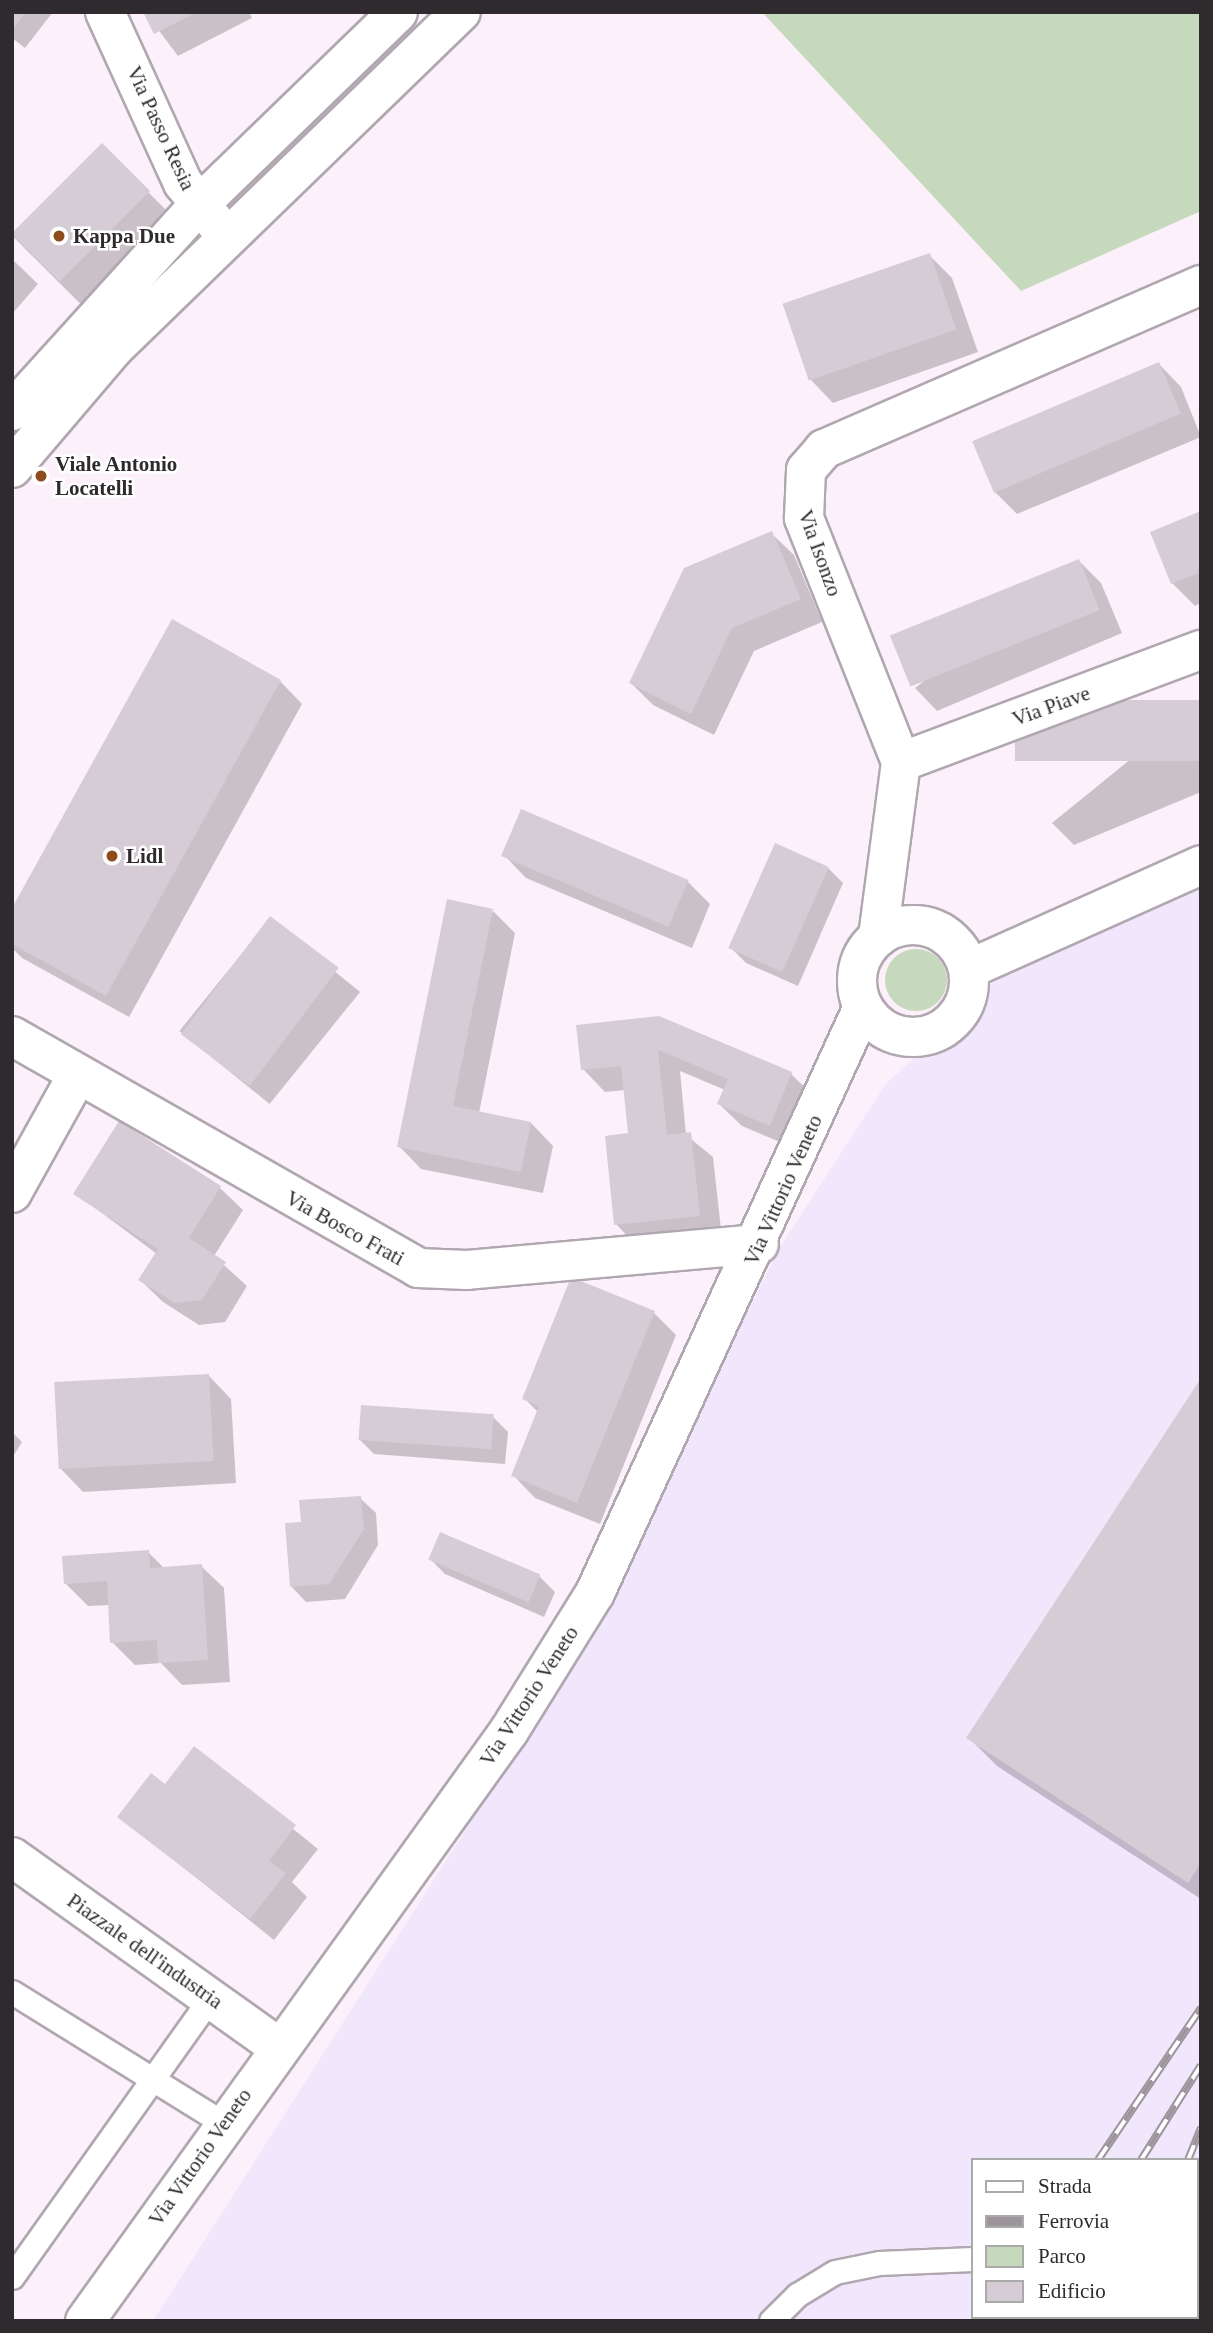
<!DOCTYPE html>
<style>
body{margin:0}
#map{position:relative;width:1213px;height:2333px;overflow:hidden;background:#fcf1fb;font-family:"Times New Roman",serif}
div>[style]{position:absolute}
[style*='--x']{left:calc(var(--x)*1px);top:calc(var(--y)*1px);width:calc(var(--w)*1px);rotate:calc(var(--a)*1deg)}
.industrial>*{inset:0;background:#f0e7fc}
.green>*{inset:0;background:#c7d9bd}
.round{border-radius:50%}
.shadow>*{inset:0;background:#0003;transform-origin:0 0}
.building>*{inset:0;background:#d6ccd5;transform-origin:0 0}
.roads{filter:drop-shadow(2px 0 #b1a7b0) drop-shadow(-2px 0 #b1a7b0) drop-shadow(0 2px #b1a7b0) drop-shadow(0 -2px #b1a7b0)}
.lane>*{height:23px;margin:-11.5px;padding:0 11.5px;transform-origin:11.5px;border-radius:11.5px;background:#fff}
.street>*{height:38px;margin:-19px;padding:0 19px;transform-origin:19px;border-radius:19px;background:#fff}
.street>.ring{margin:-19px;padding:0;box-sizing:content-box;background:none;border:38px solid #fff;border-radius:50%}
.secondary>*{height:38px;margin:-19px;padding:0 19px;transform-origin:19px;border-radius:19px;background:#fff}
.rail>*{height:8px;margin-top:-4px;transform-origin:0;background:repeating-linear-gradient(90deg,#fff 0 16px,#9d959c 0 32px);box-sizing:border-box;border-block:2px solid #9d959c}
.dots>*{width:19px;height:19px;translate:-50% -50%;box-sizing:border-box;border:4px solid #fff;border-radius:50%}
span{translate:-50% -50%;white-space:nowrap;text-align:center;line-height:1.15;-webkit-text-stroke:5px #fff;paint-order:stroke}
.street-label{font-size:21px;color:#2e2a2e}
.poi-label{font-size:21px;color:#2e2a2e;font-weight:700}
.left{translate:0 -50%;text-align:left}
.frame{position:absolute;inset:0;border:14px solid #2e2a2e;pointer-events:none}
.legend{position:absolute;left:971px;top:2158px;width:228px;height:161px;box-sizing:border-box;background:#fff;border:2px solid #abaaab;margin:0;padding:9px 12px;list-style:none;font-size:21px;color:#2e2a2e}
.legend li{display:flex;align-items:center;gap:14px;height:35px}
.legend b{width:35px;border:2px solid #abaaab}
</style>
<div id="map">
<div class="industrial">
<i style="clip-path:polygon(evenodd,1201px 873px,1201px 2321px,153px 2321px,573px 1661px,780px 1247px,885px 1085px,1002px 974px,1201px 873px,973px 2160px,1197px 2160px,1197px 2317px,973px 2317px,973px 2160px)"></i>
</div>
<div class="green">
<i style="clip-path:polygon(762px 12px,1201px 12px,1201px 211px,1021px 291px)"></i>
<i class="round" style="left:885px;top:949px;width:62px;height:62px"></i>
</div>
<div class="shadow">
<i style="clip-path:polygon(12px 12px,53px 12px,25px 48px,12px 38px)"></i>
<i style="clip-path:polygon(145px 12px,249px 12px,252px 18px,178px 56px)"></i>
<i style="left:102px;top:146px;width:98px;height:127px;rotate:45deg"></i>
<i style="clip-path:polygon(929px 255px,952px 278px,978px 352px,833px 403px,811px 380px)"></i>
<i style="clip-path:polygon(12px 259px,38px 284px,12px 314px)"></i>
<i style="clip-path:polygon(1159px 364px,1181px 387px,1201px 437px,1017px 514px,994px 491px)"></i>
<i style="clip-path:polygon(1201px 513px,1201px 603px,1195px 606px,1172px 583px)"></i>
<i style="clip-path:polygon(771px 533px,794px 555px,822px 622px,754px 651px,714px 735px,653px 705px,631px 683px)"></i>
<i style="clip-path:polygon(1079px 561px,1101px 583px,1122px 633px,937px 711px,915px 688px)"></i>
<i style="clip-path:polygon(280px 681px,302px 704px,129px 1017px,22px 958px,12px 948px,12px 912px)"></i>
<i style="clip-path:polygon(1201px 702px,1201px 792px,1074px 845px,1052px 823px)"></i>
<i style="clip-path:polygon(504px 855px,688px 882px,710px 904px,692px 948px,526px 878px)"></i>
<i style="clip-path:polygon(828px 868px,843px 883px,798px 986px,746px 963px,731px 948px)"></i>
<i style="clip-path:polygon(493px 911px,515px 933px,479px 1113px,531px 1123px,553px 1146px,543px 1193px,421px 1169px,399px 1146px)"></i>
<i style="left:270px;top:919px;width:116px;height:144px;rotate:39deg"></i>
<i style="clip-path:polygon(658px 1018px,791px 1074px,814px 1096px,792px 1147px,742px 1126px,719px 1104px,725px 1090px,680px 1071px,686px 1135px,713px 1157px,722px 1238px,638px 1247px,616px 1224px,630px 1135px,625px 1090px,605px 1092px,583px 1069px)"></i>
<i style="clip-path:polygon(119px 1124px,220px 1188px,243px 1210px,214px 1256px,247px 1286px,225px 1322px,199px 1325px,163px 1302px,140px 1280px,157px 1254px,75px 1193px)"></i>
<i style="clip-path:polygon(654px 1313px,676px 1335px,600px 1524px,535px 1498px,513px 1475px,538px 1412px,524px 1398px)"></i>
<i style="clip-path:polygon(209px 1376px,231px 1399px,236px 1483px,83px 1492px,61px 1469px)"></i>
<i style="clip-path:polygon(1201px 1381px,1201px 1899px,997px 1766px,968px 1737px)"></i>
<i style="clip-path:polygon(493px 1417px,508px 1432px,505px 1464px,374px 1454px,359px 1439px)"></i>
<i style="clip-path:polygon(12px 1432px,22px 1442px,12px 1458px)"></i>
<i style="clip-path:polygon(360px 1498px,376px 1513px,378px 1545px,345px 1599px,306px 1602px,291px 1586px,303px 1523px)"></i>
<i style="clip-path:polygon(441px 1534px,539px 1576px,555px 1592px,544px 1617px,445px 1574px,430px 1559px)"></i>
<i style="clip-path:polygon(148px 1552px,164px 1568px,201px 1566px,224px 1588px,230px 1682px,182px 1685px,161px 1663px,135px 1665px,112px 1642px,110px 1605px,88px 1606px,65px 1583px)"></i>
<i style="clip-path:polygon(194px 1749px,318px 1849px,292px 1882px,307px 1897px,274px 1940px,119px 1816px,166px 1786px)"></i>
</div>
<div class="building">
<i style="clip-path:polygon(12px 12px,26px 12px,12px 30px)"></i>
<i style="clip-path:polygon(143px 12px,197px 12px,154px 34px)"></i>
<i style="left:102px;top:143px;width:68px;height:128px;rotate:45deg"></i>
<i style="left:930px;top:253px;width:81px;height:156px;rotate:71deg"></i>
<i style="left:1159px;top:362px;width:56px;height:203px;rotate:67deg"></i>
<i style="clip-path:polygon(1201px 511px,1201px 572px,1171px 584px,1150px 532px)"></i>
<i style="clip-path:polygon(772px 531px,801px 599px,732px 628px,691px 714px,629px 683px,684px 568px)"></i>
<i style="left:1079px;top:559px;width:55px;height:204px;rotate:68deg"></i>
<i style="clip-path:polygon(172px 619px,281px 680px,106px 996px,12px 944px,12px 908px)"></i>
<i style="left:1201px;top:700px;width:61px;height:186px;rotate:90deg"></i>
<i style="left:521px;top:809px;width:182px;height:51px;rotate:23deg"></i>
<i style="left:775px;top:843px;width:59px;height:115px;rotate:24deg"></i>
<i style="clip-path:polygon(447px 899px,493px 909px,453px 1106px,531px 1122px,521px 1172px,397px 1147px)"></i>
<i style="left:270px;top:916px;width:86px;height:148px;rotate:37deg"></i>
<i style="clip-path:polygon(659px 1016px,792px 1072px,770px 1126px,717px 1104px,728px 1079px,658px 1050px,667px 1135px,691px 1132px,700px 1216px,614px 1225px,605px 1136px,628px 1133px,621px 1066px,581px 1070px,576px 1025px)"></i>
<i style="clip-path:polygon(119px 1121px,221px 1186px,189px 1238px,226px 1262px,202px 1300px,175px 1303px,138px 1280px,158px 1249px,73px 1194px)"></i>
<i style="clip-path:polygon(571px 1277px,655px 1311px,577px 1503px,511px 1476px,539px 1406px,522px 1399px)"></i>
<i style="left:209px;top:1374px;width:87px;height:155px;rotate:87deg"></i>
<i style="clip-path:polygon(1201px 1378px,1201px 1863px,1188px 1883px,966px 1738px)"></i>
<i style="left:361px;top:1405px;width:133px;height:35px;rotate:4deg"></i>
<i style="clip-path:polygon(361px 1496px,364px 1529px,329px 1584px,290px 1587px,285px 1523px,301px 1522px,299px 1500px)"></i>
<i style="left:440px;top:1532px;width:109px;height:30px;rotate:23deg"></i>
<i style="clip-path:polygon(149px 1550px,150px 1568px,202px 1564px,208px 1660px,158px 1663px,157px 1640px,110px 1643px,107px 1581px,64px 1584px,62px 1556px)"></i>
<i style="clip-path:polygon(194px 1746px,296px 1825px,269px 1861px,286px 1873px,250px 1919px,117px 1817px,151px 1773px,165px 1784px)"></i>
</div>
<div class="roads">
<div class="lane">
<i style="--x:12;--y:1992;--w:248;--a:31.8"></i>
<i style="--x:1197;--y:2254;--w:4;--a:0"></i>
<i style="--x:12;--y:2277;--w:344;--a:-54.6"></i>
<i style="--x:771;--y:2321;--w:37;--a:-45"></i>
<i style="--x:797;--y:2295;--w:44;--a:-31.2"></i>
<i style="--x:835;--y:2272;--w:45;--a:-11.6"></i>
<i style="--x:879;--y:2263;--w:94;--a:-2.4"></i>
<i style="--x:1182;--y:2321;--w:4;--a:-76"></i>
</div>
<div class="street">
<i style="--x:105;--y:12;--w:188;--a:65.5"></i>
<i style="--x:183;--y:183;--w:70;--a:50.8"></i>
<i style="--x:901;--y:762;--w:320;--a:-20.5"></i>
<i class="ring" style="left:857px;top:925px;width:74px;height:74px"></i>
<i style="--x:878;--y:937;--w:177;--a:-82.5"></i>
<i style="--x:901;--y:762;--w:263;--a:-111.7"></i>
<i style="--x:804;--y:518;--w:48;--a:-87.6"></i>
<i style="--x:806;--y:470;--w:28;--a:-49"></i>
<i style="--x:824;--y:449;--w:411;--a:-23.5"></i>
<i style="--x:969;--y:969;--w:254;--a:-24.1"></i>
<i style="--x:12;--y:1036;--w:468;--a:29.7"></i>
<i style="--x:418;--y:1268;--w:49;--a:2.3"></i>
<i style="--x:467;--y:1270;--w:293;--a:-5.1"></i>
<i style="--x:12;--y:1193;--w:136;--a:-61"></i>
<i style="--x:12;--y:1857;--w:325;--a:35.5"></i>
<i style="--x:85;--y:2321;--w:727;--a:-54.3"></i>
<i style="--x:509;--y:1731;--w:163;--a:-58.1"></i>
<i style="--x:595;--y:1593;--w:644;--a:-65.42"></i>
</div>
<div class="secondary">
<i style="--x:12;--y:411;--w:278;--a:-47.8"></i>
<i style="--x:199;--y:205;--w:277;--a:-44.1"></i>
<i style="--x:12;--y:468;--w:157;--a:-49.6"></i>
<i style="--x:114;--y:348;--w:483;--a:-44.1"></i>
</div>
</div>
<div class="rail">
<i style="--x:1098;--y:2160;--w:184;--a:-55.9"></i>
<i style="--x:1141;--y:2160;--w:112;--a:-57.7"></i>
<i style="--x:1188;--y:2160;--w:35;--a:-68"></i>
<i style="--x:989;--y:2321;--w:4;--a:-63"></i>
<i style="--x:1038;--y:2321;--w:4;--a:-63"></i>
<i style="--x:1113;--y:2321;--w:4;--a:-63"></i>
<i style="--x:1200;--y:2321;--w:3;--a:-72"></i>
</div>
<div class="dots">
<i style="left:59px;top:236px;background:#8e4b1d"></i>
<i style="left:41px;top:476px;background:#8e4b1d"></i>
<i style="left:112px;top:856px;background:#8e4b1d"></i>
</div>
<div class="street-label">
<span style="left:161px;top:128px;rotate:65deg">Via Passo Resia</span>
<span style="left:820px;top:553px;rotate:70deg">Via Isonzo</span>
<span style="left:1051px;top:706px;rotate:-20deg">Via Piave</span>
<span style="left:783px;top:1190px;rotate:-66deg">Via Vittorio Veneto</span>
<span style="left:345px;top:1228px;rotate:29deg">Via Bosco Frati</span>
<span style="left:529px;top:1696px;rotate:-57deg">Via Vittorio Veneto</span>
<span style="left:145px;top:1951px;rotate:35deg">Piazzale dell'industria</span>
<span style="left:200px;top:2157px;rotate:-55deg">Via Vittorio Veneto</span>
</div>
<div class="poi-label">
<span class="left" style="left:73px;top:236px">Kappa Due</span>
<span class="left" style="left:55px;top:476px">Viale Antonio<br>Locatelli</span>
<span class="left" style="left:126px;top:856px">Lidl</span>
</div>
<div class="frame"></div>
<ul class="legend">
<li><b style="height:9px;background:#fff"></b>Strada</li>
<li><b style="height:9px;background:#9d959c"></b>Ferrovia</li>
<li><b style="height:19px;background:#c7d9bd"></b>Parco</li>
<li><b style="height:19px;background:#d6ccd5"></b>Edificio</li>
</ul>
</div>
